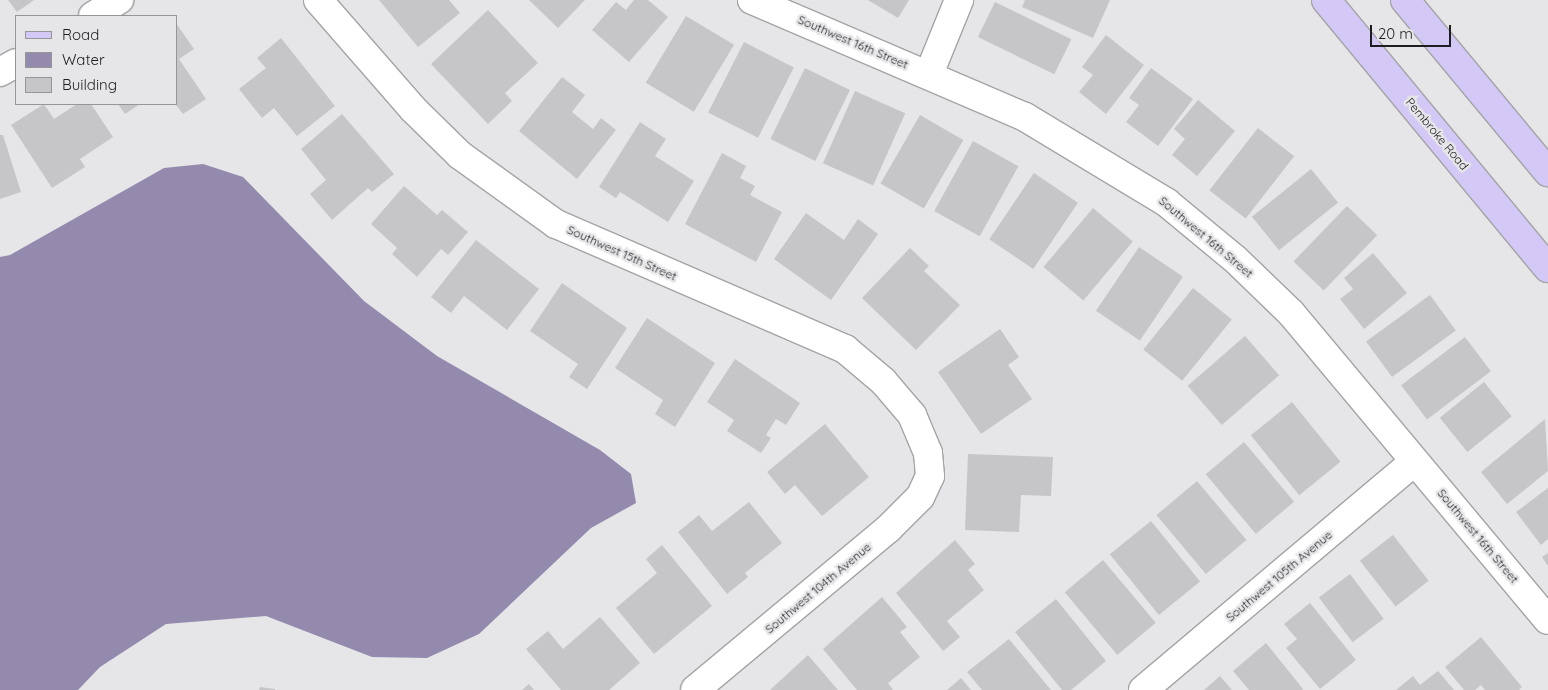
<!DOCTYPE html>
<style>
body{margin:0}
#map{position:relative;width:1548px;height:690px;overflow:hidden;background:#e6e5e8;font-family:Quicksand,sans-serif}
div>[style]{position:absolute}
[style*='--x']{left:calc(var(--x)*1px);top:calc(var(--y)*1px);width:calc(var(--w)*1px);rotate:calc(var(--a)*1deg)}
.water>*{inset:0;background:#938aae}
.building>*{inset:0;background:#c6c6c9;transform-origin:0 0}
.roads{filter:drop-shadow(1px 0 #a4a4a7) drop-shadow(-1px 0 #a4a4a7) drop-shadow(0 1px #a4a4a7) drop-shadow(0 -1px #a4a4a7)}
.minor>*{height:28px;margin:-14px;padding:0 14px;transform-origin:14px;border-radius:14px;background:#fff}
.major>*{height:28px;margin:-14px;padding:0 14px;transform-origin:14px;border-radius:14px;background:#d4c8f6}
span{translate:-50% -50%;white-space:nowrap;text-align:center;line-height:1.15;-webkit-text-stroke:5px #e6e5e8;paint-order:stroke}
.street-label{font-size:12px;color:#1d1c1e}
.legend{position:absolute;left:15px;top:15px;width:162px;height:90px;box-sizing:border-box;background:#e6e5e8;border:1px solid #969597;margin:0;padding:6px 9px;list-style:none;font-size:15px;color:#1d1c1e}
.legend li{display:flex;align-items:center;gap:10px;height:25px}
.legend b{width:25px;border:1px solid #969597}
.scale{position:absolute;left:1370px;top:25px;width:81px;height:22px;box-sizing:border-box;border:2px solid #1d1c1e;border-top:0;padding-left:6px;font-size:15px;line-height:18px;white-space:nowrap;color:#1d1c1e;-webkit-text-stroke:4px #e6e5e8;paint-order:stroke}
</style>
<div id="map">
<div class="water">
<i style="clip-path:polygon(203px 164px,243px 177px,364px 301px,437px 356px,600px 450px,631px 474px,636px 503px,591px 528px,479px 634px,427px 658px,372px 657px,266px 616px,166px 624px,100px 667px,78px 690px,0 690px,0 257px,10px 255px,164px 168px)"></i>
</div>
<div class="building">
<i style="clip-path:polygon(8px 0,34px 0,17px 12px)"></i>
<i style="clip-path:polygon(379px 0,449px 0,460px 13px,418px 47px)"></i>
<i style="clip-path:polygon(529px 0,585px 0,558px 28px)"></i>
<i style="clip-path:polygon(634px 0,648px 0,668px 17px,629px 62px,592px 30px,616px 2px,626px 10px)"></i>
<i style="clip-path:polygon(868px 0,909px 0,898px 18px)"></i>
<i style="clip-path:polygon(1025px 0,1110px 0,1093px 38px,1022px 7px)"></i>
<i style="left:995px;top:2px;width:85px;height:39px;rotate:26deg"></i>
<i style="clip-path:polygon(488px 10px,538px 63px,505px 93px,512px 101px,488px 124px,431px 64px)"></i>
<i style="left:686px;top:16px;width:56px;height:78px;rotate:31deg"></i>
<i style="clip-path:polygon(176px 23px,194px 49px,179px 59px,206px 99px,183px 114px,176px 105px)"></i>
<i style="clip-path:polygon(1106px 35px,1144px 65px,1106px 114px,1079px 92px,1093px 75px,1082px 67px)"></i>
<i style="clip-path:polygon(281px 38px,335px 106px,297px 136px,274px 108px,262px 118px,239px 89px,266px 68px,257px 58px)"></i>
<i style="left:744px;top:42px;width:56px;height:79px;rotate:27deg"></i>
<i style="left:805px;top:68px;width:50px;height:79px;rotate:26deg"></i>
<i style="clip-path:polygon(1151px 68px,1193px 99px,1158px 146px,1126px 122px,1139px 105px,1129px 98px)"></i>
<i style="clip-path:polygon(562px 77px,585px 95px,572px 112px,593px 129px,601px 118px,616px 130px,577px 179px,519px 131px)"></i>
<i style="left:855px;top:91px;width:55px;height:79px;rotate:24deg"></i>
<i style="clip-path:polygon(1198px 100px,1235px 131px,1197px 176px,1172px 155px,1185px 139px,1174px 129px)"></i>
<i style="clip-path:polygon(44px 104px,54px 119px,77px 104px,91px 104px,113px 137px,80px 159px,85px 167px,52px 188px,11px 125px)"></i>
<i style="clip-path:polygon(118px 104px,140px 104px,125px 114px)"></i>
<i style="clip-path:polygon(342px 114px,394px 174px,372px 192px,368px 188px,332px 220px,310px 194px,326px 180px,301px 149px)"></i>
<i style="left:920px;top:115px;width:50px;height:79px;rotate:30deg"></i>
<i style="clip-path:polygon(640px 122px,666px 139px,655px 156px,694px 181px,668px 222px,620px 192px,616px 198px,599px 187px)"></i>
<i style="left:1258px;top:128px;width:46px;height:79px;rotate:38deg"></i>
<i style="clip-path:polygon(0 135px,3px 135px,21px 192px,0 199px)"></i>
<i style="left:973px;top:141px;width:52px;height:80px;rotate:29deg"></i>
<i style="clip-path:polygon(722px 153px,746px 166px,740px 178px,755px 186px,750px 195px,782px 212px,756px 262px,685px 224px)"></i>
<i style="left:1311px;top:169px;width:43px;height:76px;rotate:51deg"></i>
<i style="left:1034px;top:173px;width:53px;height:80px;rotate:34deg"></i>
<i style="clip-path:polygon(404px 186px,437px 215px,442px 210px,468px 232px,448px 255px,441px 249px,417px 277px,392px 254px,397px 248px,371px 224px)"></i>
<i style="left:1347px;top:206px;width:42px;height:77px;rotate:44deg"></i>
<i style="left:1093px;top:208px;width:52px;height:77px;rotate:40deg"></i>
<i style="clip-path:polygon(806px 213px,844px 240px,858px 219px,878px 234px,831px 300px,774px 259px)"></i>
<i style="clip-path:polygon(476px 240px,539px 289px,507px 330px,464px 296px,451px 313px,431px 297px)"></i>
<i style="left:1139px;top:247px;width:53px;height:77px;rotate:34deg"></i>
<i style="clip-path:polygon(910px 248px,929px 266px,924px 271px,960px 305px,916px 350px,862px 298px)"></i>
<i style="clip-path:polygon(1373px 253px,1407px 293px,1364px 329px,1340px 299px,1353px 289px,1344px 278px)"></i>
<i style="clip-path:polygon(562px 283px,627px 328px,587px 389px,569px 377px,578px 364px,530px 331px)"></i>
<i style="left:1193px;top:288px;width:50px;height:79px;rotate:39deg"></i>
<i style="left:1430px;top:295px;width:44px;height:79px;rotate:54deg"></i>
<i style="clip-path:polygon(647px 318px,715px 363px,675px 427px,655px 414px,663px 400px,615px 368px)"></i>
<i style="clip-path:polygon(1000px 329px,1019px 357px,1008px 365px,1032px 399px,981px 434px,938px 372px)"></i>
<i style="left:1245px;top:336px;width:52px;height:76px;rotate:49deg"></i>
<i style="left:1465px;top:337px;width:43px;height:80px;rotate:53deg"></i>
<i style="clip-path:polygon(735px 359px,800px 403px,786px 425px,776px 419px,766px 435px,771px 438px,761px 453px,727px 431px,734px 420px,707px 402px)"></i>
<i style="left:1484px;top:382px;width:44px;height:57px;rotate:51deg"></i>
<i style="left:1292px;top:402px;width:77px;height:53px;rotate:51deg"></i>
<i style="clip-path:polygon(1545px 419px,1548px 471px,1507px 504px,1481px 472px)"></i>
<i style="clip-path:polygon(825px 424px,869px 477px,822px 516px,795px 485px,785px 494px,767px 472px)"></i>
<i style="left:1244px;top:442px;width:78px;height:50px;rotate:50deg"></i>
<i style="clip-path:polygon(968px 454px,1053px 457px,1051px 496px,1021px 495px,1019px 532px,965px 530px)"></i>
<i style="left:1197px;top:481px;width:77px;height:53px;rotate:50deg"></i>
<i style="clip-path:polygon(1548px 488px,1548px 539px,1541px 545px,1516px 512px)"></i>
<i style="clip-path:polygon(749px 502px,782px 543px,745px 573px,748px 577px,727px 594px,678px 532px,699px 515px,712px 531px)"></i>
<i style="left:1151px;top:521px;width:78px;height:53px;rotate:51deg"></i>
<i style="left:1393px;top:535px;width:58px;height:42px;rotate:52deg"></i>
<i style="clip-path:polygon(955px 540px,975px 564px,968px 570px,984px 590px,947px 621px,960px 637px,943px 651px,896px 593px)"></i>
<i style="clip-path:polygon(662px 545px,712px 606px,654px 654px,616px 608px,657px 573px,646px 559px)"></i>
<i style="clip-path:polygon(1548px 553px,1548px 566px,1542px 557px)"></i>
<i style="left:1103px;top:560px;width:82px;height:50px;rotate:50deg"></i>
<i style="left:1350px;top:574px;width:56px;height:39px;rotate:53deg"></i>
<i style="clip-path:polygon(882px 597px,907px 627px,900px 632px,920px 657px,888px 683px,893px 690px,857px 690px,823px 649px)"></i>
<i style="clip-path:polygon(1056px 599px,1106px 661px,1071px 690px,1062px 690px,1015px 632px)"></i>
<i style="clip-path:polygon(1310px 603px,1356px 660px,1320px 689px,1286px 648px,1297px 639px,1284px 624px)"></i>
<i style="clip-path:polygon(600px 617px,640px 663px,609px 690px,561px 690px,526px 649px,548px 631px,563px 649px)"></i>
<i style="clip-path:polygon(1481px 637px,1522px 687px,1519px 690px,1485px 690px,1481px 685px,1475px 690px,1464px 690px,1445px 667px)"></i>
<i style="clip-path:polygon(1009px 639px,1051px 690px,982px 690px,967px 672px)"></i>
<i style="clip-path:polygon(1266px 643px,1303px 689px,1302px 690px,1249px 690px,1233px 671px)"></i>
<i style="clip-path:polygon(808px 655px,838px 690px,770px 690px)"></i>
<i style="clip-path:polygon(1438px 671px,1454px 690px,1396px 690px,1413px 676px,1420px 685px)"></i>
<i style="clip-path:polygon(1220px 676px,1232px 690px,1204px 690px)"></i>
<i style="clip-path:polygon(961px 678px,971px 690px,947px 690px)"></i>
<i style="clip-path:polygon(529px 684px,534px 690px,522px 690px)"></i>
<i style="clip-path:polygon(260px 687px,275px 689px,275px 690px,259px 690px)"></i>
</div>
<div class="roads">
<div class="minor">
<i style="--x:318;--y:0;--w:145;--a:48.9"></i>
<i style="--x:413;--y:109;--w:66;--a:44.4"></i>
<i style="--x:460;--y:155;--w:118;--a:35.7"></i>
<i style="--x:556;--y:224;--w:315;--a:23.4"></i>
<i style="--x:845;--y:349;--w:50;--a:40.1"></i>
<i style="--x:883;--y:381;--w:45;--a:49.5"></i>
<i style="--x:912;--y:415;--w:41;--a:67.2"></i>
<i style="--x:928;--y:453;--w:23;--a:85"></i>
<i style="--x:930;--y:476;--w:23;--a:115"></i>
<i style="--x:920;--y:497;--w:45;--a:135"></i>
<i style="--x:888;--y:529;--w:251;--a:140.2"></i>
<i style="--x:752;--y:0;--w:297;--a:23.2"></i>
<i style="--x:1025;--y:117;--w:165;--a:31.1"></i>
<i style="--x:1166;--y:202;--w:89;--a:39.6"></i>
<i style="--x:1235;--y:259;--w:78;--a:44"></i>
<i style="--x:1291;--y:313;--w:400;--a:50.1"></i>
<i style="--x:93;--y:16;--w:31;--a:-32"></i>
<i style="--x:0;--y:72;--w:18;--a:-29"></i>
<i style="--x:929;--y:74;--w:80;--a:-67.9"></i>
<i style="--x:1143;--y:690;--w:354;--a:-40.1"></i>
</div>
<div class="major">
<i style="--x:1326;--y:0;--w:348;--a:50.4"></i>
<i style="--x:1405;--y:0;--w:224;--a:50.3"></i>
</div>
</div>
<div class="street-label">
<span style="left:853px;top:42px;rotate:23deg">Southwest 16th Street</span>
<span style="left:1437px;top:134px;rotate:50deg">Pembroke Road</span>
<span style="left:1206px;top:237px;rotate:40deg">Southwest 16th Street</span>
<span style="left:622px;top:253px;rotate:24deg">Southwest 15th Street</span>
<span style="left:1478px;top:536px;rotate:50deg">Southwest 16th Street</span>
<span style="left:1279px;top:576px;rotate:-40deg">Southwest 105th Avenue</span>
<span style="left:818px;top:588px;rotate:-40deg">Southwest 104th Avenue</span>
</div>
<ul class="legend">
<li><b style="height:6px;background:#d4c8f6"></b>Road</li>
<li><b style="height:14px;background:#938aae"></b>Water</li>
<li><b style="height:14px;background:#c6c6c9"></b>Building</li>
</ul>
<div class="scale">20 m</div>
</div>
